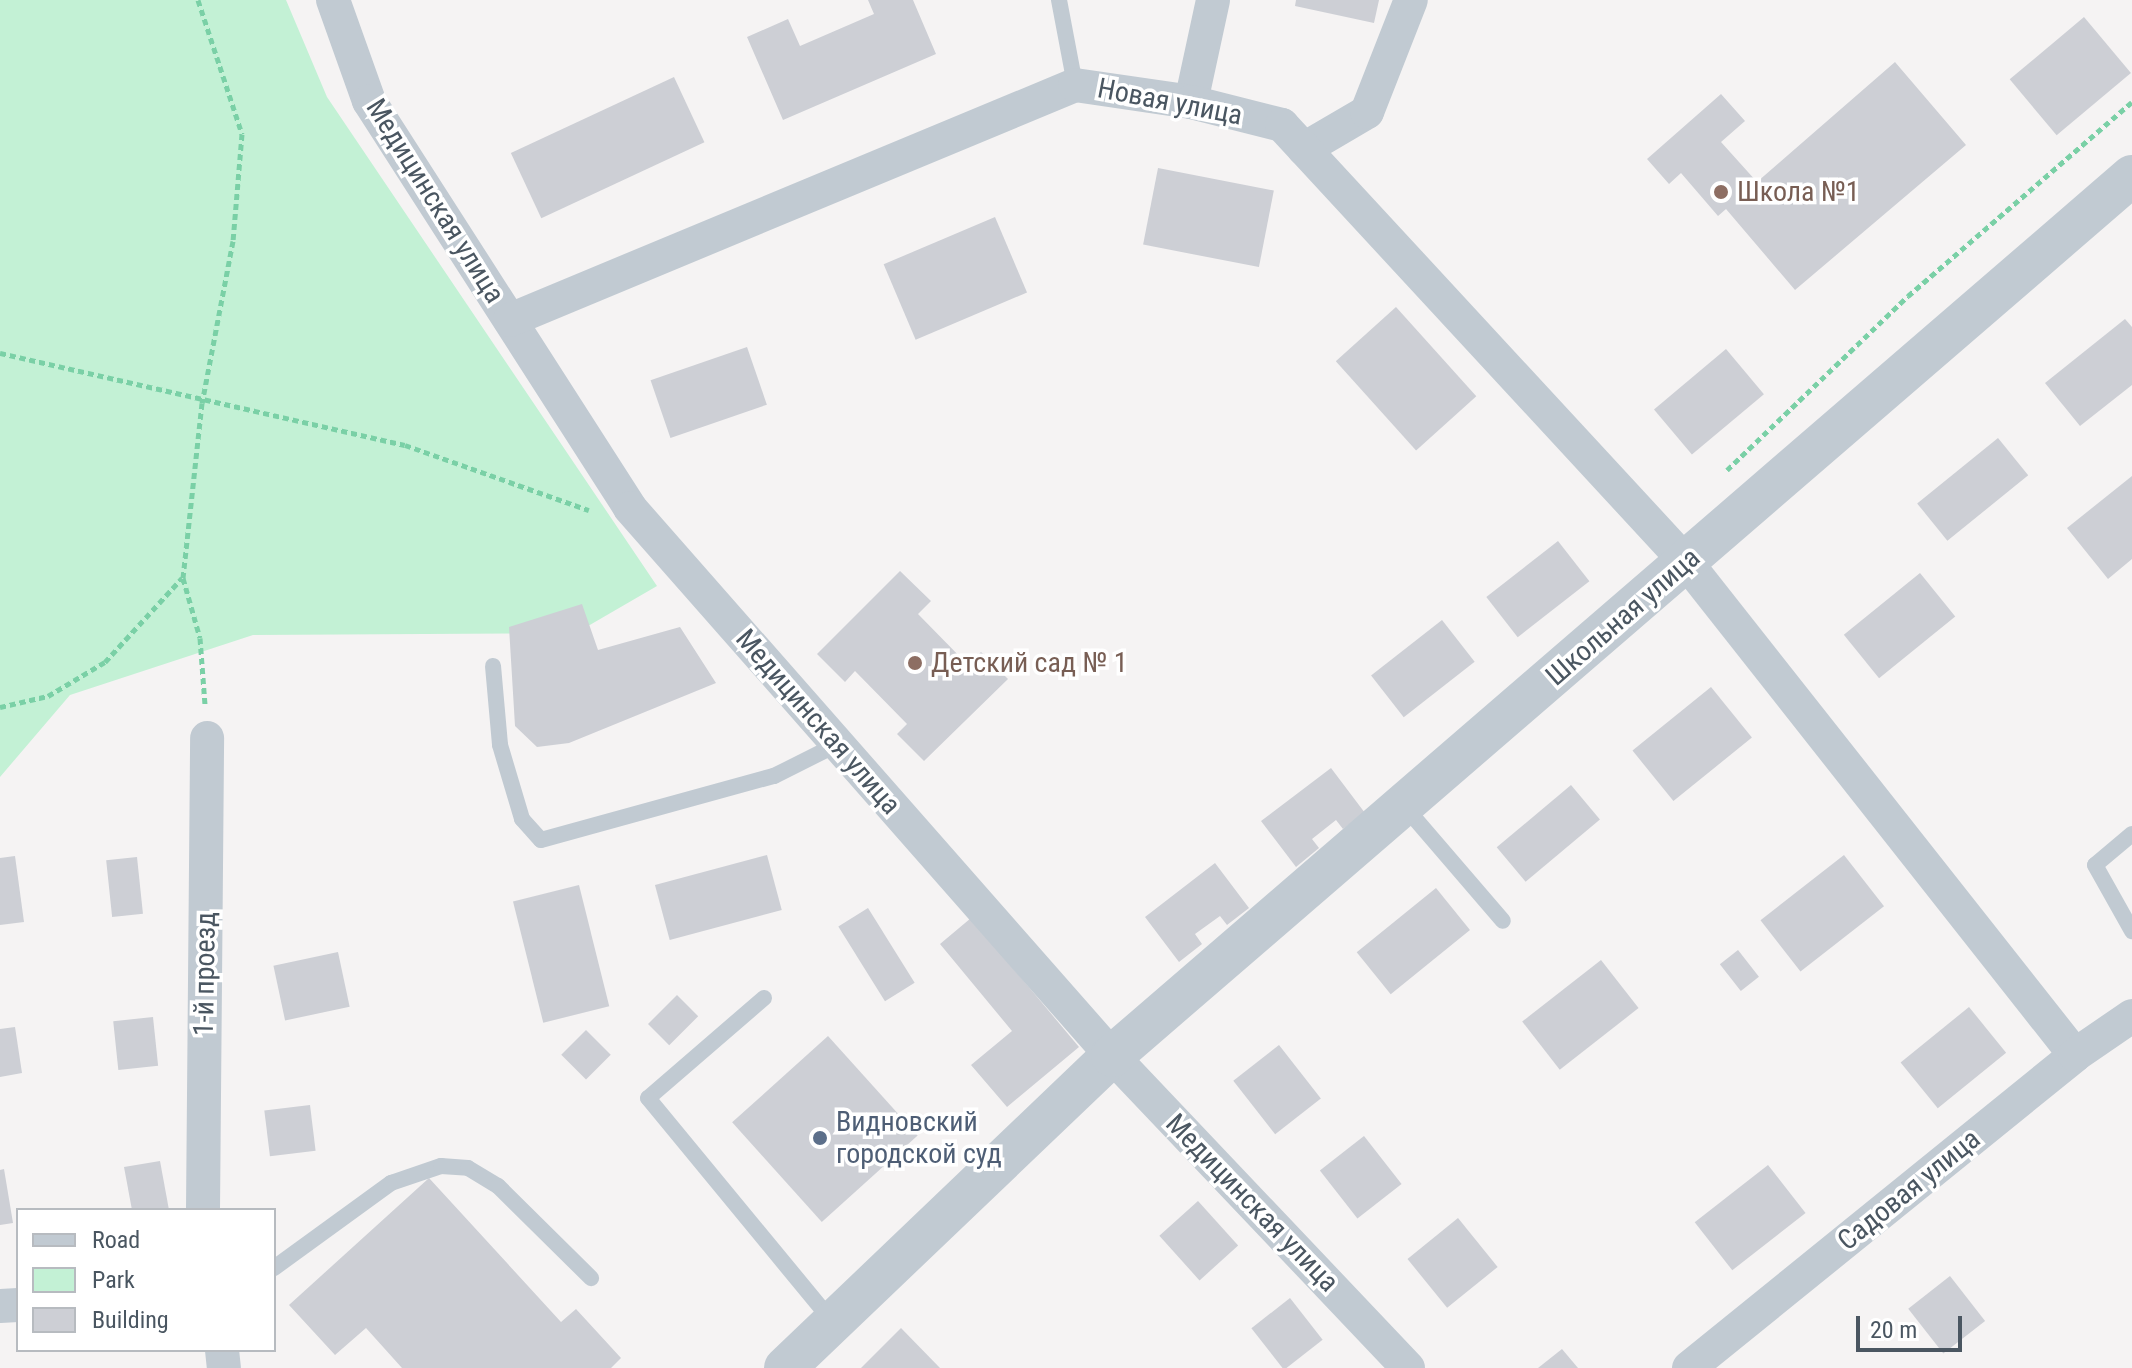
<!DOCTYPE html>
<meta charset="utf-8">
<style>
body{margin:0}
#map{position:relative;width:2132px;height:1368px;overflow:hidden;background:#f5f3f3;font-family:"Roboto Condensed",sans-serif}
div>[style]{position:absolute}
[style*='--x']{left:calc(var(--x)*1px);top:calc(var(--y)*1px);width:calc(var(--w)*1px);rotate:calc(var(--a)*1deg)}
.green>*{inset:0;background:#c3f1d5}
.building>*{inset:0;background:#cdcfd5;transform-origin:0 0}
.path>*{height:5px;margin-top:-2.5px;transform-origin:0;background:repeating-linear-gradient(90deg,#7ad0a6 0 6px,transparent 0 10px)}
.service>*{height:16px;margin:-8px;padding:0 8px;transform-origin:8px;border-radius:8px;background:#c1cad2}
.minor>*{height:34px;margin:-17px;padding:0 17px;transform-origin:17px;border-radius:17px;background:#c1cad2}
.tertiary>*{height:42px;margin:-21px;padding:0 21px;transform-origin:21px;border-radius:21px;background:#c1cad2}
.dots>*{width:22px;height:22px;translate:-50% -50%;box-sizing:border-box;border:4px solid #fff;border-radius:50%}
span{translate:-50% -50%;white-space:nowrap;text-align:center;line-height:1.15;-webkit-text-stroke:7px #fff;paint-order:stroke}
.street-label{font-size:28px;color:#4a5661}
.education-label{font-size:28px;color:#785e54}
.left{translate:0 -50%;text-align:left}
.service-label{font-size:28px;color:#4e5e75}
.legend{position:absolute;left:16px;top:1208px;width:260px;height:144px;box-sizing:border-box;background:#fff;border:2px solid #b7bbc0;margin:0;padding:10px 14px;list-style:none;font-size:24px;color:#4a5661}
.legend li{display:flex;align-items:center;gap:16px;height:40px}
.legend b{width:40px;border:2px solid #b7bbc0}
.scale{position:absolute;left:1856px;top:1316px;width:106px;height:36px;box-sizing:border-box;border:4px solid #4a5661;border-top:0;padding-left:10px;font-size:24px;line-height:28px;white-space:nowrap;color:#4a5661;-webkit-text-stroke:6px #fff;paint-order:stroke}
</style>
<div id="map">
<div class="green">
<i style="clip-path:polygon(0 0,286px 0,327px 97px,657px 586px,576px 633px,253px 635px,70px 695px,0 777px)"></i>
</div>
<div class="building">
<i style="clip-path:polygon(868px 0,913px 0,936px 54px,783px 120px,747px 37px,788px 19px,800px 46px,874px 14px)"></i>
<i style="clip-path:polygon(1296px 0,1379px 0,1374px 23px,1295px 6px)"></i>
<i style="left:2084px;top:17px;width:73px;height:97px;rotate:50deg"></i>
<i style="clip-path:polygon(1895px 62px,1966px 145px,1795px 290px,1726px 209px,1718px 216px,1681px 173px,1669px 184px,1647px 159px,1721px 94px,1745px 121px,1721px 142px,1757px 182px)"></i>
<i style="left:674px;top:77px;width:72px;height:180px;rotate:65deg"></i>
<i style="left:1158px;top:168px;width:118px;height:78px;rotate:11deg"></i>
<i style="left:995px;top:217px;width:82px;height:121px;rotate:67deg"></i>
<i style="left:1396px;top:307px;width:120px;height:81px;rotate:48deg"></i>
<i style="clip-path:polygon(2125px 319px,2132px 327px,2132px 385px,2080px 426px,2045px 383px)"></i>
<i style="left:747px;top:347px;width:61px;height:102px;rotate:71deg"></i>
<i style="left:1726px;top:349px;width:59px;height:94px;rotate:50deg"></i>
<i style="left:1998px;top:438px;width:48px;height:104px;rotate:51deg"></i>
<i style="clip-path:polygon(2132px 476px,2132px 559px,2108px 579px,2067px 528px)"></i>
<i style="left:1558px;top:541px;width:51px;height:91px;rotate:52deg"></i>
<i style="clip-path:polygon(900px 571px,931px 601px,918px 614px,968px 665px,981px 652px,1008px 679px,924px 761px,897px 734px,907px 724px,855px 671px,845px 682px,817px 654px)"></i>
<i style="left:1920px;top:573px;width:56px;height:98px;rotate:51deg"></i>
<i style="clip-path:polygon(582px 604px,598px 650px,680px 627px,716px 683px,569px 743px,537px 747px,515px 726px,509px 627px)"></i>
<i style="left:1442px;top:620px;width:53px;height:90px;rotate:52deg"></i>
<i style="left:1711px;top:687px;width:65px;height:101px;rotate:51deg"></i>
<i style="clip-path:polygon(1331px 768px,1365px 813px,1343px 829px,1336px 820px,1312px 839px,1319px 848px,1296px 867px,1261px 821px)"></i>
<i style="left:1571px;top:785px;width:45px;height:97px;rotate:50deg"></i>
<i style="left:767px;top:855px;width:57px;height:116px;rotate:75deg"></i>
<i style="left:1844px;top:855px;width:65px;height:106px;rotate:52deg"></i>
<i style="clip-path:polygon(15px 856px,24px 922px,0 925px,0 858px)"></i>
<i style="left:137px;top:857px;width:57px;height:31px;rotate:84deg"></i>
<i style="clip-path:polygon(1215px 863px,1249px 908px,1227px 925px,1220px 916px,1195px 934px,1202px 944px,1179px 962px,1145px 917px)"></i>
<i style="left:579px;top:885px;width:125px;height:68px;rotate:76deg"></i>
<i style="left:1436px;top:888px;width:54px;height:102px;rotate:51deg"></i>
<i style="left:868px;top:908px;width:88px;height:35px;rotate:58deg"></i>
<i style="clip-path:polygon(971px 918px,1079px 1047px,1007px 1107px,971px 1065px,1012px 1031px,940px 944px)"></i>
<i style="left:1738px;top:950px;width:34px;height:23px;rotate:52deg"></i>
<i style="left:338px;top:952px;width:56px;height:66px;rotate:78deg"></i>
<i style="left:1601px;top:960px;width:61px;height:100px;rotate:52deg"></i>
<i style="left:677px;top:995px;width:30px;height:41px;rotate:45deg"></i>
<i style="left:1969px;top:1007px;width:59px;height:88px;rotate:51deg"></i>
<i style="left:153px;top:1017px;width:49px;height:40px;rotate:84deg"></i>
<i style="clip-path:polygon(15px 1027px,22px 1073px,0 1077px,0 1029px)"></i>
<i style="left:586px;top:1030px;width:35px;height:35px;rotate:45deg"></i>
<i style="left:828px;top:1036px;width:134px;height:129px;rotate:48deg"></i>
<i style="left:1279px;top:1045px;width:68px;height:58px;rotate:52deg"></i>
<i style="left:310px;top:1105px;width:46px;height:46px;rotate:83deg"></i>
<i style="left:1364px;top:1136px;width:61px;height:56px;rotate:52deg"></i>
<i style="clip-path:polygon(160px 1161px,169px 1210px,132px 1210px,124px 1167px)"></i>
<i style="left:1768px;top:1165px;width:61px;height:93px;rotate:52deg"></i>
<i style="clip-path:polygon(4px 1169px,13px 1223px,0 1225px,0 1170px)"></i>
<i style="clip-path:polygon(429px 1178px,561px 1322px,576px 1309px,621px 1358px,611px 1368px,402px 1368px,366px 1328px,335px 1355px,289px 1305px)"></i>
<i style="left:1198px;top:1201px;width:60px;height:52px;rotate:48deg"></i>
<i style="left:1458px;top:1218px;width:63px;height:65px;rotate:51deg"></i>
<i style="left:1950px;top:1276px;width:57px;height:53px;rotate:52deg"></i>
<i style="left:1290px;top:1298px;width:53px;height:49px;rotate:52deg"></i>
<i style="clip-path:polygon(901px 1328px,940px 1368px,861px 1368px)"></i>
<i style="clip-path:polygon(1562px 1349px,1578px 1368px,1538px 1368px)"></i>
</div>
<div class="path">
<i style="--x:198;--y:0;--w:141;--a:71.8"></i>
<i style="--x:242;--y:134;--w:107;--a:94.8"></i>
<i style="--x:233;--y:241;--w:165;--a:100.8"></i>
<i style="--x:202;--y:403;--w:176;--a:96.2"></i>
<i style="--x:183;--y:578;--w:62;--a:74.2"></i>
<i style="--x:200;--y:638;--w:67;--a:85.7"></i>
<i style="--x:0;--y:353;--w:415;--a:12.8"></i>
<i style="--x:405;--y:445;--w:195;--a:19.5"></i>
<i style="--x:1727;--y:470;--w:251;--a:-43.9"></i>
<i style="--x:1908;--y:296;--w:296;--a:-40.9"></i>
<i style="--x:0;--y:707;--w:49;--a:-12.9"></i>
<i style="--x:48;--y:696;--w:66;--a:-30.8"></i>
<i style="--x:105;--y:662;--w:114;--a:-47.5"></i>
</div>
<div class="service">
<i style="--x:1059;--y:0;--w:86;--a:79.3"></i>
<i style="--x:493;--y:666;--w:79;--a:84.9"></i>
<i style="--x:500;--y:745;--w:77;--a:73.4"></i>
<i style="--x:522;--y:819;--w:28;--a:48"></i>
<i style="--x:541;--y:840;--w:242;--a:-15.4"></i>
<i style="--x:774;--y:776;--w:72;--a:-26.6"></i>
<i style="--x:1405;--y:807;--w:150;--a:49.3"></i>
<i style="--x:2132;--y:834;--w:48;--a:140"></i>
<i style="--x:2095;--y:865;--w:76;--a:60.7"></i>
<i style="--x:764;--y:998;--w:153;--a:139.2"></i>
<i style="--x:648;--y:1098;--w:289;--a:50.5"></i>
<i style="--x:274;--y:1268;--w:145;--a:-36"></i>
<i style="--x:391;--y:1183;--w:53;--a:-18.8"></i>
<i style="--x:441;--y:1166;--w:27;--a:4"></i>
<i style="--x:468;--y:1168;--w:35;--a:31"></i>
<i style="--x:498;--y:1186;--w:131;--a:44.7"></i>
</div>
<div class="minor">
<i style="--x:333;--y:0;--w:107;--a:70.4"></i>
<i style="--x:369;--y:101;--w:483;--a:57.3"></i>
<i style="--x:630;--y:508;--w:730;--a:48.67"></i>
<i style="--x:1112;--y:1056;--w:430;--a:46.5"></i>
<i style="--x:1191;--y:102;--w:104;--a:-77.8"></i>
<i style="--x:1304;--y:149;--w:73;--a:-30.4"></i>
<i style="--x:1367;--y:112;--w:120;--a:-68.6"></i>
<i style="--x:510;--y:320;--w:612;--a:-22.58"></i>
<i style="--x:1075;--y:85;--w:117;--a:8.3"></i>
<i style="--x:1191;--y:102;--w:94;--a:14.2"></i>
<i style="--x:1282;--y:125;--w:595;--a:47.25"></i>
<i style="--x:1686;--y:562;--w:628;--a:51.72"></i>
<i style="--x:203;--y:1210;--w:472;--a:-89.5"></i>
<i style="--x:0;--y:1306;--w:18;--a:-3"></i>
<i style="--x:222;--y:1350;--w:18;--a:84"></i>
<i style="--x:1689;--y:1368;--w:497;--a:-39"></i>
<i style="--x:2075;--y:1055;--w:69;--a:-34.4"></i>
</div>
<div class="tertiary">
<i style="--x:785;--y:1368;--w:452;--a:-43.7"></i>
<i style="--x:1112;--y:1056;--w:1347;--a:-40.79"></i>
</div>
<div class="dots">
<i style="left:1721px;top:192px;background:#8d6e63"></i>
<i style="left:915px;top:663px;background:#8d6e63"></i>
<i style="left:820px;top:1138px;background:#5c6f8a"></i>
</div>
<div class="street-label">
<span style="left:1170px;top:102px;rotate:11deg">Новая улица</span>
<span style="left:435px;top:201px;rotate:58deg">Медицинская улица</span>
<span style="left:1623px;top:617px;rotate:-41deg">Школьная улица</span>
<span style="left:818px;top:722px;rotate:49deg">Медицинская улица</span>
<span style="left:205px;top:974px;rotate:-89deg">1-й проезд</span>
<span style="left:1909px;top:1190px;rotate:-39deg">Садовая улица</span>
<span style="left:1252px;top:1203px;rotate:46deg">Медицинская улица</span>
</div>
<div class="education-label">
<span class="left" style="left:1737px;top:192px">Школа №1</span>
<span class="left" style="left:931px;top:663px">Детский сад № 1</span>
</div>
<div class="service-label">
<span class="left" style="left:836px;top:1138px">Видновский<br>городской суд</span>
</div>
<ul class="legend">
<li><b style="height:10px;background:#c1cad2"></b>Road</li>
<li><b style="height:22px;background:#c3f1d5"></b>Park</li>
<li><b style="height:22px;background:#cdcfd5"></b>Building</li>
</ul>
<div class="scale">20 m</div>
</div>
